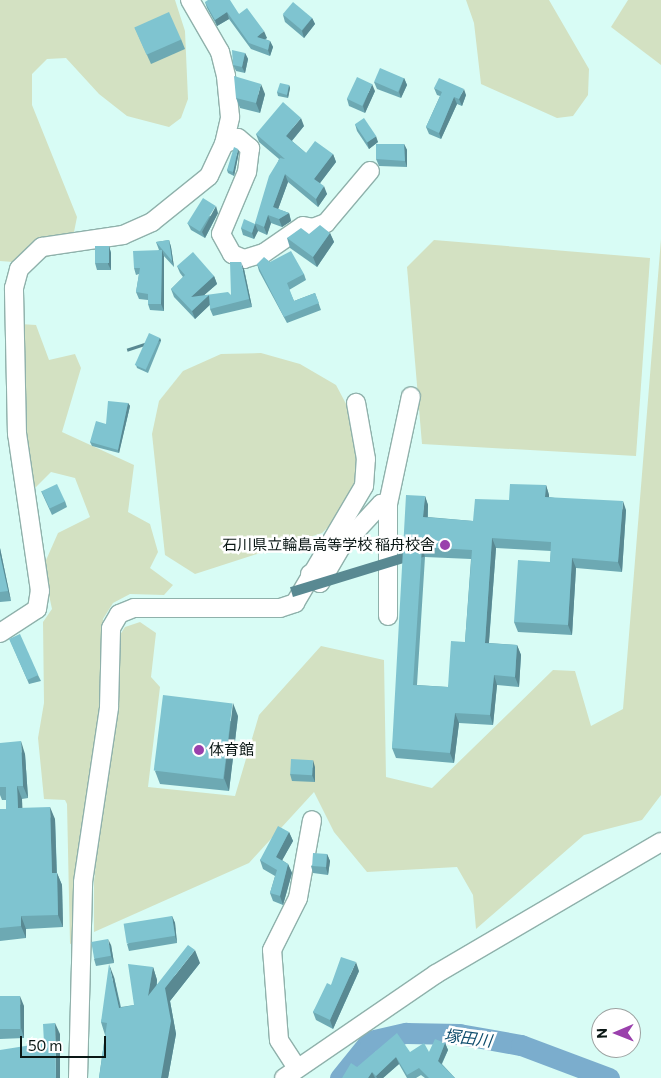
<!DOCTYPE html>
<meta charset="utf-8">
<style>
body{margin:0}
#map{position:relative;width:661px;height:1078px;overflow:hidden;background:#d8fcf5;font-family:Commissioner,"Noto Sans JP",sans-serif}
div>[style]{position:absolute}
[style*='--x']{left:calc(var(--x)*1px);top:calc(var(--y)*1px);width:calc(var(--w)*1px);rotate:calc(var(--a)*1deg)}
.green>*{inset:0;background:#d3e1c2}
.river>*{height:21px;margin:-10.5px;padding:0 10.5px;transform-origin:10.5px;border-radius:10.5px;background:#7badcd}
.roads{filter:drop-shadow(1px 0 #8fb1ab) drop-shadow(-1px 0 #8fb1ab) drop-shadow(0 1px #8fb1ab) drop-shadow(0 -1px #8fb1ab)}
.minor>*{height:18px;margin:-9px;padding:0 9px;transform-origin:9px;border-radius:9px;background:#fff}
.wall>*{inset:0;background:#6da9b3}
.shaded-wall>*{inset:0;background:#598992;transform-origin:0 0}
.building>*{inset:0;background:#7fc4d0;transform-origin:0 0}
.dots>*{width:14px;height:14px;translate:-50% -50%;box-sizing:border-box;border:2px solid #fff;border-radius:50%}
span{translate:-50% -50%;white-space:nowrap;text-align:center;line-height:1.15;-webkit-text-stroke:5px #fff;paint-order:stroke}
.poi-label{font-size:15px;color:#0a1715}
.right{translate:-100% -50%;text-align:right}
.left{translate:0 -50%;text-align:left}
.water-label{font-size:16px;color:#0f4d6d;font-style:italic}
.north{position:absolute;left:591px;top:1008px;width:50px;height:50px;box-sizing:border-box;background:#fff;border:1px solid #9da2a1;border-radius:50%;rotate:269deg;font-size:14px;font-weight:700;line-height:20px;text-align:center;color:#0a1715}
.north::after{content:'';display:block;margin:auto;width:18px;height:22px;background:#9a40ac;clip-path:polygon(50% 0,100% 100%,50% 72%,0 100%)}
.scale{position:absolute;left:20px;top:1036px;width:86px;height:22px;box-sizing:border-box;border:2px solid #0a1715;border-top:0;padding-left:6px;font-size:15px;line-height:18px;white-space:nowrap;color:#0a1715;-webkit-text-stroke:4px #fff;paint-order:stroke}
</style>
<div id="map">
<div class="green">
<i style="clip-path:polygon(0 0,175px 0,185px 31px,188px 99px,181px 118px,169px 127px,127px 116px,99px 94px,66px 58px,47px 59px,32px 74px,32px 105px,77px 217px,74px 232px,55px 255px,26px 263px,0 261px)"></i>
<i style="clip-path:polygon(466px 0,549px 0,589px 69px,588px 95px,573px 116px,557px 118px,481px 84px,474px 23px)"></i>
<i style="clip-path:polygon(628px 0,661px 0,661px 65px,611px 27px)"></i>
<i style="clip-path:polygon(661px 239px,661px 795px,642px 820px,584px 835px,476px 929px,473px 895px,457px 867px,367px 872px,334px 832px,314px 792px,249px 863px,94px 932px,94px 882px,118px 638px,125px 627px,140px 622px,156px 633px,151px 677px,160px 687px,148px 787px,235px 796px,259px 715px,321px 646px,384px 660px,386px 777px,432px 788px,553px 670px,575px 671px,591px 726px,623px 709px)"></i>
<i style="clip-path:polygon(434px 240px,650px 258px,636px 456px,422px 444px,407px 267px)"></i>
<i style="clip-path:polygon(20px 324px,36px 325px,49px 360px,75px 354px,81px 368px,62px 432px,134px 465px,128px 512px,150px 524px,158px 552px,150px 568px,173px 585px,164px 595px,130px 594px,113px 603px,103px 619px,99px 715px,77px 942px,70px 944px,67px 804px,65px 800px,44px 799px,38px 738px,44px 703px,43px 622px,52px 609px,43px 567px,58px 533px,90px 517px,75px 478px,51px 472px,31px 492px,22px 441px)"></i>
<i style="clip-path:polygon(261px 353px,300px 364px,336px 385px,353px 417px,362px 464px,351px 505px,322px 533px,195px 574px,165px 555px,152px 434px,159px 401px,183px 371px,221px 354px)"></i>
</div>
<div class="river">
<i style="--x:340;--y:1078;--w:48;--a:-51"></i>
<i style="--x:370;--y:1041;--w:37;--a:-13"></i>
<i style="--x:406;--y:1033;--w:53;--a:1.1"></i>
<i style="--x:459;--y:1034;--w:63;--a:10.1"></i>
<i style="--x:521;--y:1045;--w:94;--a:20.6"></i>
</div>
<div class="roads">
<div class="minor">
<i style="--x:224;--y:144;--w:15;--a:-23"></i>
<i style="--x:238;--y:138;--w:16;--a:40"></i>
<i style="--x:250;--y:148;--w:24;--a:97"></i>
<i style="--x:247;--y:172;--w:67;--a:112.8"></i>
<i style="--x:221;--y:234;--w:23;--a:61"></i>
<i style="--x:232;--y:254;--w:13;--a:23"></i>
<i style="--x:244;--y:259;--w:21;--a:-17"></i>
<i style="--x:264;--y:253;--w:47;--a:-34.7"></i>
<i style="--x:303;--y:226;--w:10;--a:11"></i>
<i style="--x:313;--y:228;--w:14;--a:-21"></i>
<i style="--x:326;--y:223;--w:68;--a:-49.8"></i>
<i style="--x:388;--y:504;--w:110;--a:-78"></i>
<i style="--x:310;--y:574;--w:13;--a:42"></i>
<i style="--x:320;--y:583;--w:42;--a:-59.7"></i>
<i style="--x:341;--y:547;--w:59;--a:-47.1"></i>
<i style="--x:381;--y:504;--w:7;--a:0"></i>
<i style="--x:388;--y:504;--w:112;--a:90"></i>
<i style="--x:0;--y:633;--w:44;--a:-33"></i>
<i style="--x:37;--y:609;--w:18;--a:-81"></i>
<i style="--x:40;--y:591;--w:159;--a:-98.3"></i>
<i style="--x:17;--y:434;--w:146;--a:-91.2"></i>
<i style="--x:14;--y:288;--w:20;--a:-75"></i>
<i style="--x:19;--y:269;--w:32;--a:-44"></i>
<i style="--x:42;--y:247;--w:82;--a:-8.4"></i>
<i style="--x:123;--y:235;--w:32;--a:-24"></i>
<i style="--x:152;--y:222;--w:73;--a:-38.9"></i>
<i style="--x:209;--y:176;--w:35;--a:-65"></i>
<i style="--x:224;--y:144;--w:28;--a:-77"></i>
<i style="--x:230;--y:117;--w:41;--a:-95.6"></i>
<i style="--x:226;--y:76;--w:25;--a:-104"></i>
<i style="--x:220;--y:52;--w:60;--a:-120"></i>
<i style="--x:297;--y:1068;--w:33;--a:-123"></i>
<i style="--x:279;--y:1040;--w:90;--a:-94.4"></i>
<i style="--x:272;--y:950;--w:58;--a:-63.4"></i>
<i style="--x:298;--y:898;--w:79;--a:-79.8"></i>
<i style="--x:78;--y:1078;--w:196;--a:-88.5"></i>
<i style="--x:83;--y:882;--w:177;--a:-81.5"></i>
<i style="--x:109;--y:707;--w:79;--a:-88.5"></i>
<i style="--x:111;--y:628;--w:16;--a:-60"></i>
<i style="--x:119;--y:614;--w:16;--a:-22"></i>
<i style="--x:134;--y:608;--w:146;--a:0"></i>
<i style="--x:280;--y:608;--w:16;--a:-18"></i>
<i style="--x:295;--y:603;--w:136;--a:-59.5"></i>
<i style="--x:364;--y:486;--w:27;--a:-86"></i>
<i style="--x:366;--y:459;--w:57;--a:-100.1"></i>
<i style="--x:284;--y:1078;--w:184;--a:-34.4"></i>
<i style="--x:436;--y:974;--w:261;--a:-30.4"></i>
</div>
</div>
<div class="wall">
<i style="clip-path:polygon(205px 2px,239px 14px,267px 38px,265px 39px,270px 41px,273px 47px,270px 56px,251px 49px,229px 19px,217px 26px,207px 8px)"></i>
<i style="clip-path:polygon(283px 15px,312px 18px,315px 24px,304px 38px,285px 22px)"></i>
<i style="clip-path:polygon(135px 28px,181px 39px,185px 49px,151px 64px)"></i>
<i style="clip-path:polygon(245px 53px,248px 59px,245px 73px,236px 71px,233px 65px)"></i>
<i style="clip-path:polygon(404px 78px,407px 85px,401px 98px,377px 89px,374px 82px)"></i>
<i style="clip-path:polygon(289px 85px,290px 88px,288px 98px,278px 96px,277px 92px)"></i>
<i style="clip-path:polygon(434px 88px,466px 95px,462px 106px,457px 104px,441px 139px,429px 134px,426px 127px,440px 96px,437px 95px)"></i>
<i style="clip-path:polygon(375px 91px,365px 113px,349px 106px,347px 99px)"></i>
<i style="clip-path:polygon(265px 94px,260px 113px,240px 108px,236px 98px)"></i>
<i style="clip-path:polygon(355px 124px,378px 142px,369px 149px,357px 131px)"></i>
<i style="clip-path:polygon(304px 126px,292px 141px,306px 153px,333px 154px,336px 162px,320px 183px,327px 194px,318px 207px,288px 182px,278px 209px,289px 213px,291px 221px,282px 227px,271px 223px,267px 235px,258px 231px,254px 239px,243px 235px,241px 228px,255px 224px,279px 159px,259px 142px,256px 134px)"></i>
<i style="clip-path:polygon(404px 144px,407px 150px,407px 167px,379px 166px,376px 159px)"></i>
<i style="clip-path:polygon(239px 152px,234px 176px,228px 173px,227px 170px)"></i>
<i style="clip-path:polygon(218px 213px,205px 238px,191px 230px,188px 224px)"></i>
<i style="clip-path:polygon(330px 233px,334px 242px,317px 267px,290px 248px,287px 238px,309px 234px)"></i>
<i style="clip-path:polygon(169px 240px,171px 247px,174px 267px,163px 255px,164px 311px,150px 310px,148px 304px,148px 300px,139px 299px,136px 292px,139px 274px,136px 275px,134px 268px,159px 250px,156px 242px)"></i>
<i style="clip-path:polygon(109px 246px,111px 253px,111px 270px,97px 270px,95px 263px)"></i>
<i style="clip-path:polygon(270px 262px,304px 274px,306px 280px,289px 290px,294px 301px,315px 293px,321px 310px,287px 323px,259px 271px,257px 264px)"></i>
<i style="clip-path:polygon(177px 266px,214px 276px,217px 284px,204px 295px,231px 295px,244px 269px,252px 307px,213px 316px,210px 309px,210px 304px,195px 319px,174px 297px,171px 289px,183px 277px,180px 273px)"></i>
<i style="clip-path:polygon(160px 338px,161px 341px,148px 373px,137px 368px,136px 365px)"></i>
<i style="clip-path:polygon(128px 403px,130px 406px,119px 453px,92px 446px,90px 442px)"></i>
<i style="clip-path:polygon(evenodd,546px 485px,549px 495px,549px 497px,626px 510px,622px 572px,576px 568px,572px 635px,518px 632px,514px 622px,550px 562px,551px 551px,496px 548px,489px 643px,517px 645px,521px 655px,519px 687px,497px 685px,493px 725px,459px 723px,454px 763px,396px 758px,392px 748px,425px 496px,428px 505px,428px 517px,473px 521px,509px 500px,546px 485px,425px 557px,471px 559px,465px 642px,448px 687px,417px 685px,425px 557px)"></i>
<i style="clip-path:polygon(41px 491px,65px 501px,67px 507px,52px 515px)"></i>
<i style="clip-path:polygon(0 548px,11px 601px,0 602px)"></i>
<i style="clip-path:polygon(10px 640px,38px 675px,41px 681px,29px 684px)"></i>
<i style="clip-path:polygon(238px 716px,229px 791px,160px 784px,155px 771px)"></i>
<i style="clip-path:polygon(0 743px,25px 754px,28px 798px,22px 799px,22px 808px,55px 819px,57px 873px,62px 885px,63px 927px,26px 929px,26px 938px,0 941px,0 809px,6px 809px,6px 800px,2px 800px,0 795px)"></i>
<i style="clip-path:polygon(315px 767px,315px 782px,292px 781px,290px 774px)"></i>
<i style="clip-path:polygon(289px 832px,293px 841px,282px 860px,288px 864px,292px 873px,283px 905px,273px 901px,270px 893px,275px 876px,263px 869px,260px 860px)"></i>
<i style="clip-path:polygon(327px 854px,330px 861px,328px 875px,313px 873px,311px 866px)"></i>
<i style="clip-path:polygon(172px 916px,175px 923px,177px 943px,129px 951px,127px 944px)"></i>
<i style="clip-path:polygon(111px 945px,114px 963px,96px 966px,94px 959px)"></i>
<i style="clip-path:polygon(200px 963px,170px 1001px,176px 1034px,168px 1078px,99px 1078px,105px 1035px,101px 1022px,114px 977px,121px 1007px,134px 1005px,153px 967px,157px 980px,157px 985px)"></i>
<i style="clip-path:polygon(359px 971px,333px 1029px,316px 1020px,313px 1012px,331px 985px)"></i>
<i style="clip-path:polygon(0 996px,24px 1006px,24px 1038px,0 1039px)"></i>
<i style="clip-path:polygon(445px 1043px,448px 1050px,442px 1064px,455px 1078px,425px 1078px,421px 1075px,416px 1078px,407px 1078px,399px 1064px,383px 1078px,342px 1078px,357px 1067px,410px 1052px,429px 1052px)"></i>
</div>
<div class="shaded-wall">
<i style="clip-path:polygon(227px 12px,229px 19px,217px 26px,215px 20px)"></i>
<i style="clip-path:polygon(312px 18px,315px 24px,304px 38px,302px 31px)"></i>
<i style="clip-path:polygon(264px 31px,267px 38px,259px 43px,257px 37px)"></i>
<i style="clip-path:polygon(270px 41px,273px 47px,270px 56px,268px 50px)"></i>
<i style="clip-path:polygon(245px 53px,248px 59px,245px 73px,242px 67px)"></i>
<i style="clip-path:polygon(404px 78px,407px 85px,401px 98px,399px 92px)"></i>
<i style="clip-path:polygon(261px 84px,265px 94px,260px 113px,256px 103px)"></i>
<i style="clip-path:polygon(372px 84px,375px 91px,365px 113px,363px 106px)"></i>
<i style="clip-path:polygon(289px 85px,290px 88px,288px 98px,287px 95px)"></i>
<i style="clip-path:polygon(464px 89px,466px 95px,462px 106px,459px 99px)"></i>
<i style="clip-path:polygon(454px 97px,457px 104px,441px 139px,439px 133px)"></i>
<i style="clip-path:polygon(301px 118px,304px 126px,289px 144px,286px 136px)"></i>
<i style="clip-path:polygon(376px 136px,378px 142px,369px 149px,367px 142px)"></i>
<i style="clip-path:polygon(404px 144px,407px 150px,407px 167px,405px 161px)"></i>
<i style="clip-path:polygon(238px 149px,239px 152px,234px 176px,233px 172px)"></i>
<i style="clip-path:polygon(333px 154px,336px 162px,317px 187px,314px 179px)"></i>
<i style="clip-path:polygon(285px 174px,288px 182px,276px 215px,273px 207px)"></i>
<i style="clip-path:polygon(324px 186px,327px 194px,318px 207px,316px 199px)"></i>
<i style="clip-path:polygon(216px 206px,218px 213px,205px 238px,202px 232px)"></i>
<i style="clip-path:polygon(289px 213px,291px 221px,282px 227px,279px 219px)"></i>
<i style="clip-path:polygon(268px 215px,271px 223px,267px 235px,264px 227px)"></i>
<i style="clip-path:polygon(255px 224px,258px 231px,254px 239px,252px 233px)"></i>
<i style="clip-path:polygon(330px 233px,334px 242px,317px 267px,313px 257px)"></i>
<i style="clip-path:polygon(169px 240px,171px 247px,174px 267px,172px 261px)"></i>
<i style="clip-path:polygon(109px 246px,111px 253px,111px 270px,108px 264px)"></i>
<i style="clip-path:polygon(162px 250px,164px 256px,164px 311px,161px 304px)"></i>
<i style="clip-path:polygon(241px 262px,244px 269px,252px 307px,249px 299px)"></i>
<i style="clip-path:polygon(214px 276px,217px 284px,194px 304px,191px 297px)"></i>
<i style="clip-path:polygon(209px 295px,212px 303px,195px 319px,192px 311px)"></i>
<i style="left:160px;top:338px;width:3px;height:35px;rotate:72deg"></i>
<i style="clip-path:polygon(128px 403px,130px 406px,119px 453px,118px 450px)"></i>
<i style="clip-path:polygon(546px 485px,549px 495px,549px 507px,545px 497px)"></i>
<i style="clip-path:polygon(425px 496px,428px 505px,427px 527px,423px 517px)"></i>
<i style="clip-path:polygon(623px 501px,626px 510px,622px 572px,618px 562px)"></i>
<i style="clip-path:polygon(492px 538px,496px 548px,488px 653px,485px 643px)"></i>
<i style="left:422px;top:547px;width:10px;height:138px;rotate:73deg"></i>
<i style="clip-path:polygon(0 548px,11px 601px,8px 591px,0 555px)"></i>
<i style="clip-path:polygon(572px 558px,576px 568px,572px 635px,568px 625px)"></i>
<i style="clip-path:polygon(517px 645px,521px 655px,519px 687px,515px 677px)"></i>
<i style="clip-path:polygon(494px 675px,497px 685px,493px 725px,490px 715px)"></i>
<i style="clip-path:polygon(233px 703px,238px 716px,229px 791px,224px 778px)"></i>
<i style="clip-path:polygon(455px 713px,459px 723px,454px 763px,450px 753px)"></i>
<i style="clip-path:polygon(21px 741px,25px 754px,28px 798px,23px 786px)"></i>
<i style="clip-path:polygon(313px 760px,315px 767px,315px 782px,312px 775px)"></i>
<i style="clip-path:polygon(17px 786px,22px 799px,23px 821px,18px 808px)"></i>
<i style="clip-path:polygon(50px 807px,55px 819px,57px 886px,52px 873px)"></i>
<i style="clip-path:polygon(289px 832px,293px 841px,279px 866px,276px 857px)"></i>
<i style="clip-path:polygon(327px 854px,330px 861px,328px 875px,326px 868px)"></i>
<i style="clip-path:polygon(288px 864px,292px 873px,283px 905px,280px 896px)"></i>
<i style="clip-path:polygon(57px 873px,62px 885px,63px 927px,58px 915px)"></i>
<i style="clip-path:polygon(21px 916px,26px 929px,26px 938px,21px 926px)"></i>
<i style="clip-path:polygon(172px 916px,175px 923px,177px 943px,175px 936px)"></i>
<i style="clip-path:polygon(108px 939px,111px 945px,114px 963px,111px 956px)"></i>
<i style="clip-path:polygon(195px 950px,200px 963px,170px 1001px,176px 1034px,168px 1078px,161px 1078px,165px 988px)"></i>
<i style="clip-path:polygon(356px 962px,359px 971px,333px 1029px,330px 1020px)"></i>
<i style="clip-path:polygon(109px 964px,114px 977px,123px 1021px,119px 1008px)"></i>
<i style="clip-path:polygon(153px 967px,157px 980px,153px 1009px,148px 996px)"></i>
<i style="clip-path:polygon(20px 996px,24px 1006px,24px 1038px,21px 1028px)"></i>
<i style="clip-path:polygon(55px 1023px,60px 1034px,60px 1078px,56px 1078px)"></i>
<i style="clip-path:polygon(445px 1043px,448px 1050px,440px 1067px,438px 1061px)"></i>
<i style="clip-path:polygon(396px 1057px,399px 1064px,383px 1078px,377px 1078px,376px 1076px)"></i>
<i style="clip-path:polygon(372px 1072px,375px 1078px,368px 1078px)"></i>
</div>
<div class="building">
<i style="clip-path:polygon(208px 0,230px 0,239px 14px,247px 8px,264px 31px,257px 37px,270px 41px,268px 50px,249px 43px,227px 12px,215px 20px,205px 2px)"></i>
<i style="left:293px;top:2px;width:25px;height:16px;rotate:40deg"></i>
<i style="left:169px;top:12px;width:30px;height:38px;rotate:66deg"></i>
<i style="clip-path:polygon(232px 50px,245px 53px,242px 67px,233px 65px)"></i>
<i style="left:380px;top:68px;width:26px;height:15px;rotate:23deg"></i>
<i style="clip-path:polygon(234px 76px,261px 84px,256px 103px,236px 98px)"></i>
<i style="left:357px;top:77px;width:17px;height:24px;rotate:25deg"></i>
<i style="clip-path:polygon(439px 78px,464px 89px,459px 99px,454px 97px,439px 133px,426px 127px,442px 92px,434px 88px)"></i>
<i style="clip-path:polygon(280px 83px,289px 85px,287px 95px,277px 92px)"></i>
<i style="clip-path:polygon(283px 102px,301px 118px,286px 136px,306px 153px,315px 141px,333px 154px,314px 179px,324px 186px,316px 199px,285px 174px,273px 207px,289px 213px,279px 219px,268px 215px,264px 227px,255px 223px,269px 176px,280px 158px,285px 159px,256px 134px)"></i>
<i style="left:364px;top:118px;width:22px;height:11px;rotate:56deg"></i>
<i style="clip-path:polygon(376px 144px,404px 144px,405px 161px,376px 159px)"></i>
<i style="clip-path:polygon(234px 147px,238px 149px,233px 172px,227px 170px)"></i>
<i style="left:203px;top:198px;width:15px;height:30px;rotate:32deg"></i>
<i style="clip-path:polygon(244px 219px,255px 224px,252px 233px,241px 228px)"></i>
<i style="clip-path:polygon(320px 225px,330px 233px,313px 257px,287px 238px,301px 228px,309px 234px)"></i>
<i style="clip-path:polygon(169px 240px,172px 261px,156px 242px)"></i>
<i style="left:95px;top:246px;width:14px;height:17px"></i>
<i style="clip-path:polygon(162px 250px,161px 304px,148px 304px,148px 294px,136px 292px,140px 268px,134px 268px,133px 251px)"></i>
<i style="clip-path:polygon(291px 251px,304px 274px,287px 283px,294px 301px,315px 293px,319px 303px,284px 317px,257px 264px,264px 257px,270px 262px)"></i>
<i style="clip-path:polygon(193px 252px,214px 276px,191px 297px,228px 292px,231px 295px,230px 262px,241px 262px,249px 299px,210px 309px,209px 295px,192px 311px,171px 289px,185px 275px,177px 266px)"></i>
<i style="left:149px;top:333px;width:12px;height:35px;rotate:24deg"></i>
<i style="clip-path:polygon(108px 401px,128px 403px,118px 450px,90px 442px,96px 421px,106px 424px)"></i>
<i style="left:57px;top:484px;width:19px;height:17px;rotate:65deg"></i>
<i style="clip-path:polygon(evenodd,510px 484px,546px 485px,545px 497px,623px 501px,618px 562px,572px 558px,568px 625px,514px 622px,518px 560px,550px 562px,551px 542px,492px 538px,485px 643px,517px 645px,515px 677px,494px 675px,490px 715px,455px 713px,450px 753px,392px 748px,406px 495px,425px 496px,423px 517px,473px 521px,475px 499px,509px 500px,510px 484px,422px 547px,472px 550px,465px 642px,451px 641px,448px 687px,413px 685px,422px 547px)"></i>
<i style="clip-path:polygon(0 555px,8px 591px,0 592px)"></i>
<i style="left:20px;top:634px;width:45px;height:12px;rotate:66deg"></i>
<i style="left:163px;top:695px;width:70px;height:76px;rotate:7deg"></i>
<i style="clip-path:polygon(21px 741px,23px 786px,17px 786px,18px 808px,50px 807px,52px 873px,57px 873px,58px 915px,21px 916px,21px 926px,0 928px,0 809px,6px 809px,6px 787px,0 787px,0 743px)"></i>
<i style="left:291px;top:759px;width:22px;height:15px;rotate:3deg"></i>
<i style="clip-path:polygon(278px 826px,289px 832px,276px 857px,288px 864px,280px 896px,270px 893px,277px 870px,260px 860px)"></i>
<i style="left:313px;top:853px;width:14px;height:13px;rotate:4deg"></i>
<i style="left:172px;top:916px;width:20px;height:49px;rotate:81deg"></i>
<i style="left:108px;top:939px;width:17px;height:17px;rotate:80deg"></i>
<i style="clip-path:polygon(188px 945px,195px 950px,165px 988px,171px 1021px,161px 1078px,99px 1078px,107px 1023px,101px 1022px,109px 964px,119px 1008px,134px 1005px,128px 964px,153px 967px,148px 996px)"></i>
<i style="clip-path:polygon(341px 957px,356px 962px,330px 1020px,313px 1012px,327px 983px,331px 985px)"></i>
<i style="left:0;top:996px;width:20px;height:33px"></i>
<i style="clip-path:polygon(55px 1023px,56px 1078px,0 1078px,0 1050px,44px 1043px,43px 1024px)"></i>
<i style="clip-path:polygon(397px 1033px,410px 1052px,424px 1043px,429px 1052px,435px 1039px,445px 1043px,438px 1061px,455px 1078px,429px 1078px,419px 1068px,407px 1075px,396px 1057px,376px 1076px,372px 1072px,368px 1078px,342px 1078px,351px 1063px,357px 1067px)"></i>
</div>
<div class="dots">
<i style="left:445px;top:545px;background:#9a40ac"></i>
<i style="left:199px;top:750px;background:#9a40ac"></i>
</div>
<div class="poi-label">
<span class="right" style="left:435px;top:545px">石川県立輪島高等学校 稲舟校舎</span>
<span class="left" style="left:209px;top:750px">体育館</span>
</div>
<div class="water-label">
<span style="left:468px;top:1038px;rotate:7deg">塚田川</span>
</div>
<div class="north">N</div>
<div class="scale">50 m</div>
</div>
